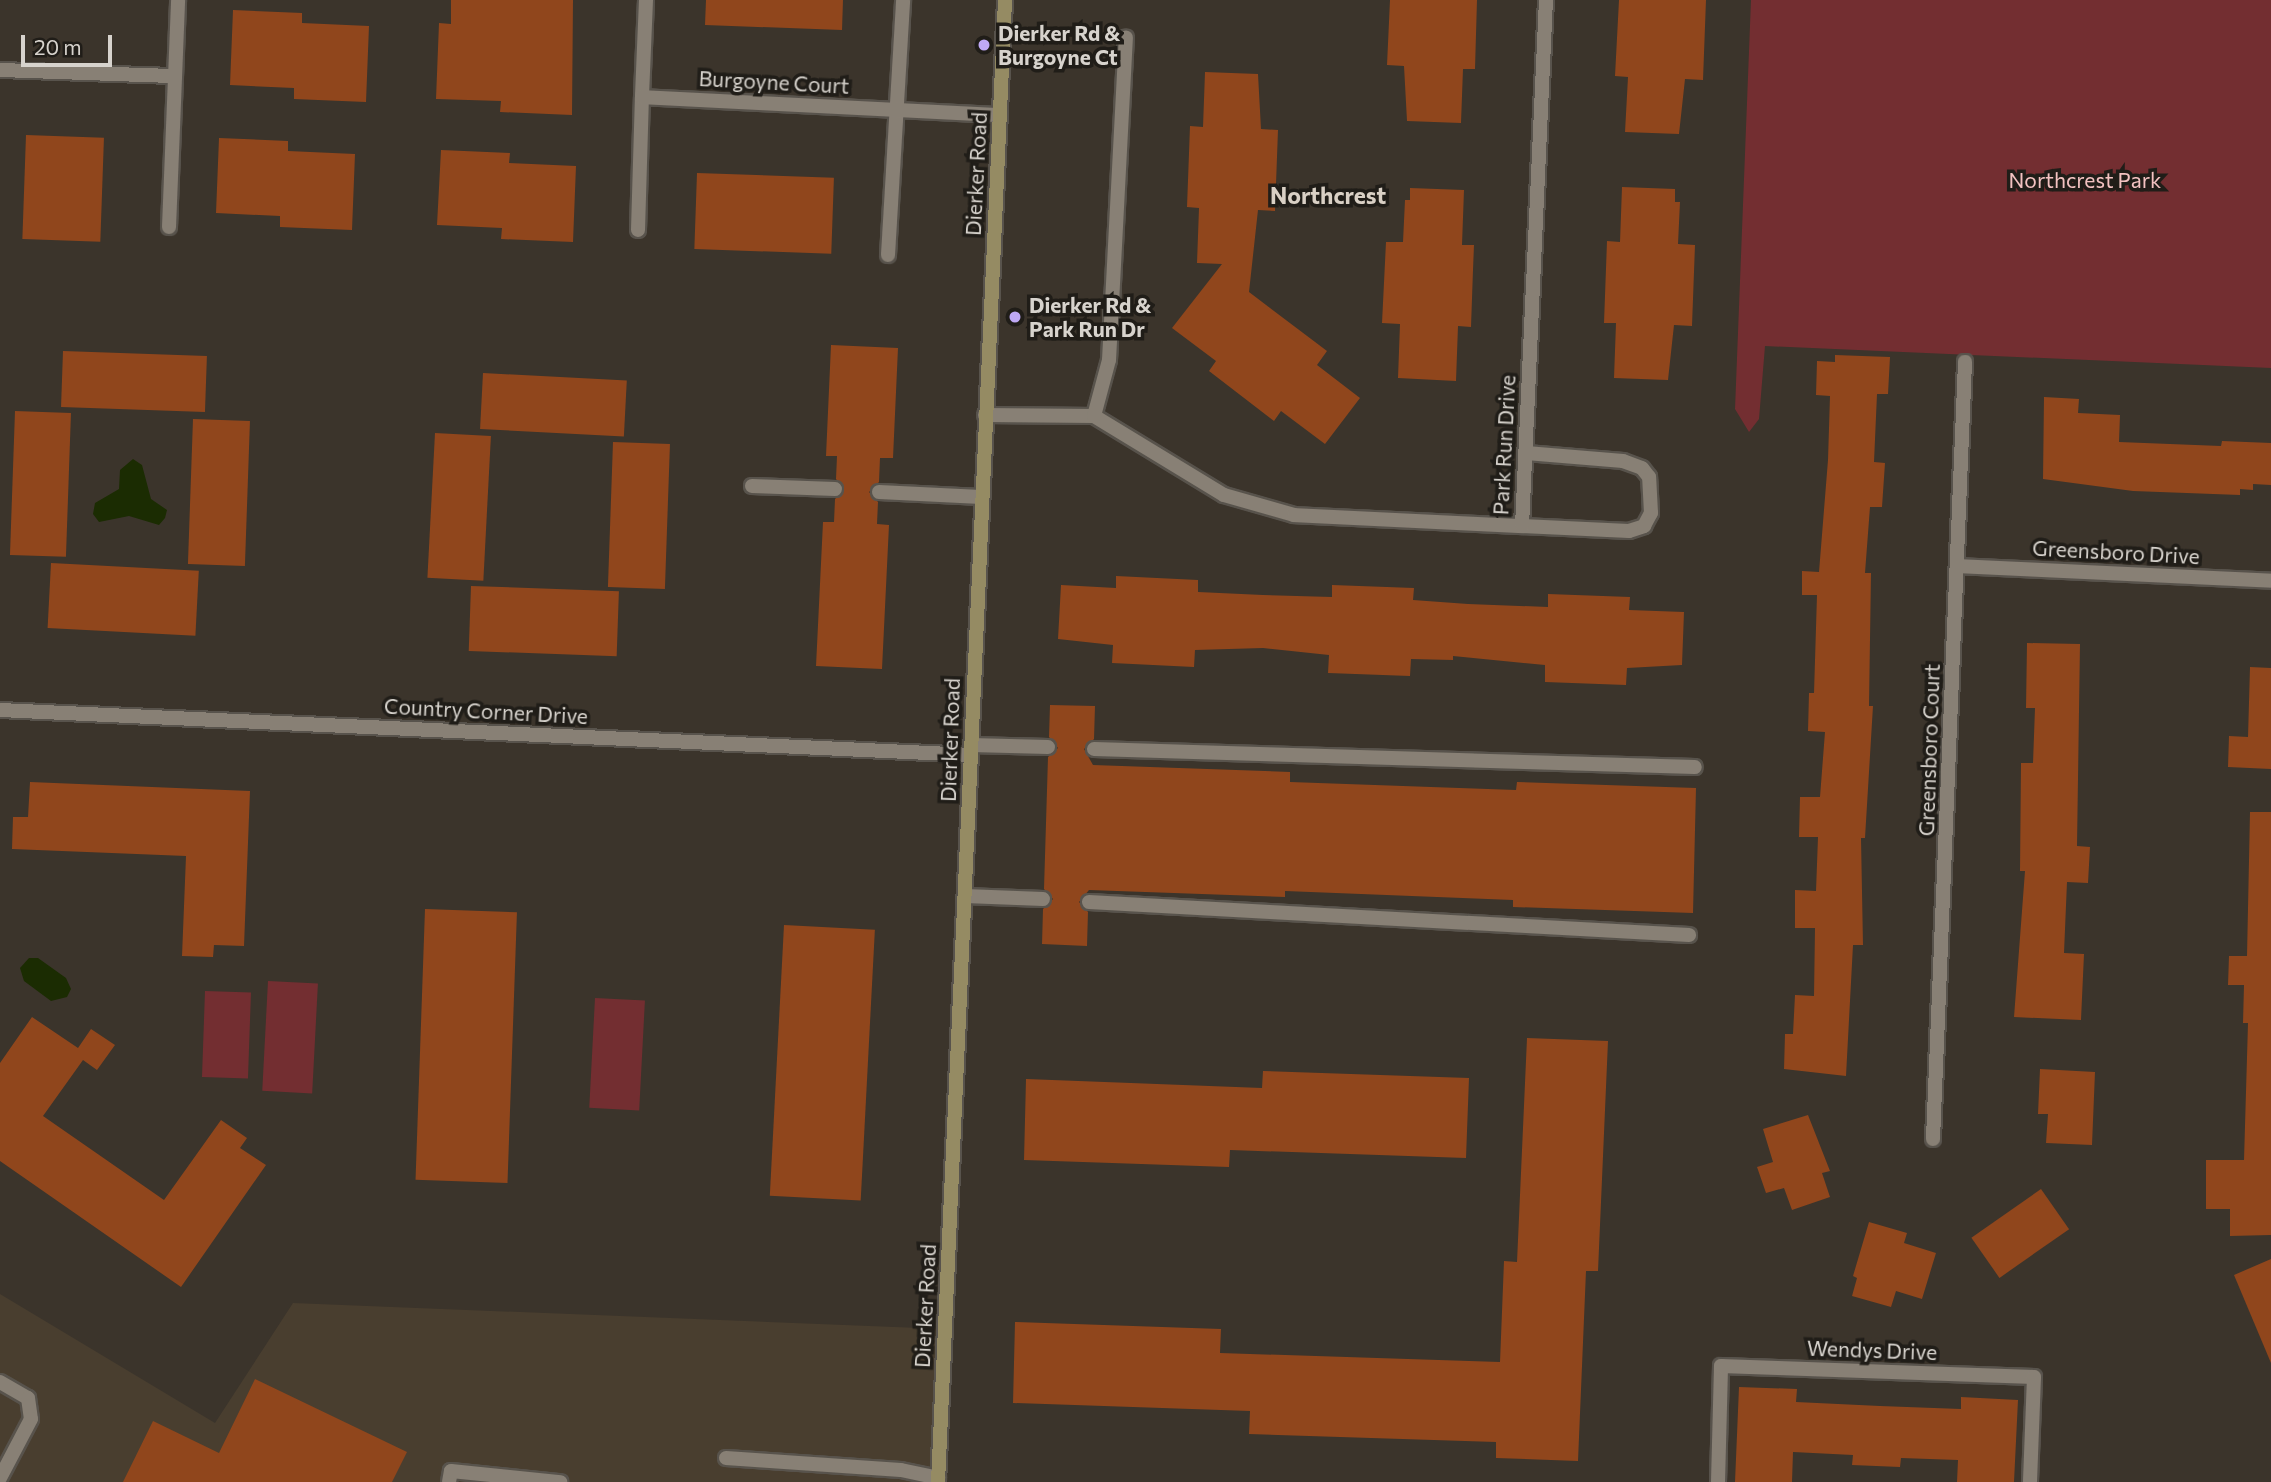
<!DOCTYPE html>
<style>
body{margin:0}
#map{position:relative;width:2271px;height:1482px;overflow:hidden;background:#3b342b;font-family:Commissioner,sans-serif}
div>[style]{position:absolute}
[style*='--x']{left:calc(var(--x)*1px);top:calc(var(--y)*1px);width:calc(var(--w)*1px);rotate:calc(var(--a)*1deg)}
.built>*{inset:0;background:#493e2f}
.green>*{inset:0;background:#732e31;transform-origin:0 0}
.water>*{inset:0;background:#1b2c02}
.building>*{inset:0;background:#90461c;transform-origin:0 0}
.roads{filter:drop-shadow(2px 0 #58534c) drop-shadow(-2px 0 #58534c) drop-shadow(0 2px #58534c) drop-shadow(0 -2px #58534c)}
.lane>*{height:14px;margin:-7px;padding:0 7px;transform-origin:7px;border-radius:7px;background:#888075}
.street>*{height:14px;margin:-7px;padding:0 7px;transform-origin:7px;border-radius:7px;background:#888075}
.secondary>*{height:14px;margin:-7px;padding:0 7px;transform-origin:7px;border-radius:7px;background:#958b63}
.dots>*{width:19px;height:19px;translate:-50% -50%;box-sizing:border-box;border:4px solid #201d18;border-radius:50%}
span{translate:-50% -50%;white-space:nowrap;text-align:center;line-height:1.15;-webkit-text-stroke:7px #201d18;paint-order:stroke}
.poi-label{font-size:21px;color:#d7d3cd;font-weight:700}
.left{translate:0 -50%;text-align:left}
.street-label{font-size:21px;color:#d7d3cd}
.park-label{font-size:21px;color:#f3c2c1}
.neighbourhood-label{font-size:23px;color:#d9d0c5;font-weight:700}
.scale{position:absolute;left:21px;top:35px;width:91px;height:32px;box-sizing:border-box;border:4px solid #d7d3cd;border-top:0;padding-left:9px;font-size:21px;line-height:24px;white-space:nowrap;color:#d7d3cd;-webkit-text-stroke:5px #201d18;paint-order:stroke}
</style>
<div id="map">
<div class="built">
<i style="clip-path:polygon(0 1294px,215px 1423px,293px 1303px,945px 1329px,938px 1482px,0 1482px)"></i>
</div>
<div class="green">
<i style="clip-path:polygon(1751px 0,2271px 0,2271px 368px,1765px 346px,1759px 419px,1749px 432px,1735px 409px)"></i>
<i style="left:268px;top:981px;width:50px;height:110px;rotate:3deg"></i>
<i style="left:205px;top:991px;width:46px;height:86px;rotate:2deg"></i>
<i style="left:595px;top:998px;width:50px;height:110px;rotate:3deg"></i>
</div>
<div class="water">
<i style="clip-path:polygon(133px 459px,142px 465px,151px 499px,167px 510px,165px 518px,159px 525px,129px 516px,99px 522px,93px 514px,95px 503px,119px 489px,120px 470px)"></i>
<i style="clip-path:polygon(29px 958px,38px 958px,66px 978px,71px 989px,67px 997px,51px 1001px,24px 981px,20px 968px)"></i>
</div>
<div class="building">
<i style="clip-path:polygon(451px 0,573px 0,572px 115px,500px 112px,501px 101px,436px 99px,439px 23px,451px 24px)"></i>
<i style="clip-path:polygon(706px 0,843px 0,842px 30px,705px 25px)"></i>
<i style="clip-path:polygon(1390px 0,1477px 0,1475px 69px,1463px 69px,1461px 123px,1407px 121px,1404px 66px,1387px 65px)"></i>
<i style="clip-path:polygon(1619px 0,1706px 0,1703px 80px,1685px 79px,1679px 134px,1625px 132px,1628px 77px,1615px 76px)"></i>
<i style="clip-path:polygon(233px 10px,302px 13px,302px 23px,369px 26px,366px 102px,294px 99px,294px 88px,230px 85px)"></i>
<i style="clip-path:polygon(1205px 72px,1258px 74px,1261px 129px,1278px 130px,1275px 211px,1258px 210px,1249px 292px,1327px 351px,1317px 365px,1360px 398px,1325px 444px,1281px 411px,1274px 421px,1209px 371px,1216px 361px,1172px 328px,1222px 264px,1197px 263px,1199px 208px,1187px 207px,1190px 126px,1203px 127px)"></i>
<i style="left:26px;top:135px;width:78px;height:104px;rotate:2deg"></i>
<i style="clip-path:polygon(219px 138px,288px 141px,288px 151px,355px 154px,352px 230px,280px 227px,280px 216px,216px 213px)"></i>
<i style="clip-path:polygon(441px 150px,510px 153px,509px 163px,576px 166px,573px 242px,501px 239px,502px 228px,437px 225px)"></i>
<i style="left:697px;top:173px;width:137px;height:76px;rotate:2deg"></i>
<i style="clip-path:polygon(1622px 187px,1675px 189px,1675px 202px,1680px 202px,1678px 244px,1695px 245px,1692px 326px,1674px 325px,1668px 380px,1614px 378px,1616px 323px,1604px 323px,1607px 241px,1620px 242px)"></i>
<i style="clip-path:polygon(1410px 188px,1464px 190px,1462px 245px,1474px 245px,1473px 270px,1471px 327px,1458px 326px,1456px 381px,1398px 378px,1400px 324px,1382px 323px,1386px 242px,1403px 242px,1405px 200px,1410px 200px)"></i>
<i style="clip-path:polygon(831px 345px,898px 348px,893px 458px,880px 458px,879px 482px,869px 492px,878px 502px,877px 524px,889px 525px,882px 669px,816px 666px,823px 522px,834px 522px,835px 499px,844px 490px,836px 479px,837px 456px,826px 456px)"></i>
<i style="left:63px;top:351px;width:144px;height:56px;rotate:2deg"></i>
<i style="clip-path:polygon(1835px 355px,1890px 357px,1888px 394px,1877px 394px,1874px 462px,1885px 463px,1882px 507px,1870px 507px,1865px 573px,1871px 573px,1869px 706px,1873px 706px,1865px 838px,1861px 838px,1863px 945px,1853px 945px,1846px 1076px,1784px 1069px,1785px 1034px,1793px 1034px,1795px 995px,1814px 996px,1815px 928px,1795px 928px,1795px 890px,1816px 891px,1818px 837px,1799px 837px,1800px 797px,1820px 797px,1825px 732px,1808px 731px,1809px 693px,1814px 693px,1817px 595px,1802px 595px,1802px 571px,1819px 572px,1828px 460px,1830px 396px,1816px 395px,1817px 361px,1835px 362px)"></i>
<i style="left:483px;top:373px;width:144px;height:56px;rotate:3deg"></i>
<i style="clip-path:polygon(2044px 397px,2079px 399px,2078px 413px,2120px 415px,2119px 442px,2221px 446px,2222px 441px,2271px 443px,2271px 485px,2253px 484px,2253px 490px,2240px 489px,2240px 495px,2133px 491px,2043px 479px)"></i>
<i style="left:15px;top:411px;width:56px;height:144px;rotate:2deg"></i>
<i style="left:193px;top:419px;width:57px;height:145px;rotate:2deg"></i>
<i style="left:435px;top:433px;width:56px;height:145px;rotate:3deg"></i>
<i style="left:613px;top:442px;width:57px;height:145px;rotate:2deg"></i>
<i style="left:51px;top:563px;width:148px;height:65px;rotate:3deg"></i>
<i style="clip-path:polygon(1116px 576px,1198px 580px,1198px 592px,1263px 595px,1332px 597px,1332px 585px,1414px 588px,1413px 600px,1468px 604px,1548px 607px,1548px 594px,1630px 597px,1629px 610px,1684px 612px,1682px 665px,1627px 668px,1626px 685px,1545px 682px,1545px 665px,1453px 656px,1453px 660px,1411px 659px,1410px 676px,1328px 673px,1329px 655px,1263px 648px,1195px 650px,1194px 667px,1112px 663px,1113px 645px,1058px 639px,1061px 585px,1116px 588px)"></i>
<i style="left:471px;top:586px;width:148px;height:65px;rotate:2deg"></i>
<i style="clip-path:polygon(2027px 643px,2080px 644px,2077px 846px,2090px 847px,2088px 883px,2067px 882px,2064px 953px,2084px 954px,2081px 1020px,2014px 1017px,2025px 871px,2020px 871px,2021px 763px,2033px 763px,2035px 708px,2026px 708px)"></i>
<i style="clip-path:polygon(2250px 667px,2271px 668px,2271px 769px,2228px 767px,2229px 736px,2248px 737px)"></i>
<i style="clip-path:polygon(1050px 705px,1095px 706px,1094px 739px,1084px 749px,1093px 765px,1290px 772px,1290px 782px,1516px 790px,1517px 782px,1696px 788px,1693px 913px,1513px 907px,1513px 900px,1285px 891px,1285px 897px,1089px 890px,1079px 902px,1088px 912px,1087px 946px,1042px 944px,1043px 909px,1053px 899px,1044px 889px,1048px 757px,1058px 748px,1049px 737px)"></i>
<i style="clip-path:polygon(30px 782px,250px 791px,244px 946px,214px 945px,213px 957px,182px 956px,186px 856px,12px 849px,13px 817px,28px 817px)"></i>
<i style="clip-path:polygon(2250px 812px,2271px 812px,2271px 1235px,2230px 1236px,2230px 1209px,2206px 1209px,2206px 1160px,2244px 1160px,2248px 1023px,2243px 1023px,2244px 985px,2228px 985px,2229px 956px,2247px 956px)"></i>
<i style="left:425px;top:909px;width:92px;height:271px;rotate:2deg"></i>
<i style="left:784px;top:925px;width:91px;height:271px;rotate:3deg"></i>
<i style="clip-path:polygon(32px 1017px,78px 1048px,91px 1029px,115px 1045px,97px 1070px,83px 1060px,43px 1116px,164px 1200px,221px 1120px,247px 1138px,240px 1148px,266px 1165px,181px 1287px,0 1161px,0 1063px)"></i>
<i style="clip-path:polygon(1527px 1038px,1608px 1041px,1598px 1271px,1586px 1271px,1578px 1461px,1496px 1458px,1496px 1442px,1249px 1434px,1250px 1411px,1013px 1403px,1015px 1322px,1221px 1329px,1220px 1353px,1500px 1362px,1504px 1261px,1517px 1262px)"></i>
<i style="clip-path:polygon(2040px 1069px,2095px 1072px,2092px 1145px,2046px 1143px,2048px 1114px,2038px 1114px)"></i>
<i style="clip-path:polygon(1263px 1071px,1469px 1078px,1466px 1158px,1230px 1150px,1229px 1167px,1024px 1160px,1026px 1079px,1262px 1088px)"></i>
<i style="clip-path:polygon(1808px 1115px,1830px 1171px,1822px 1173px,1830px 1197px,1792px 1210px,1784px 1188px,1766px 1193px,1757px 1167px,1773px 1162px,1763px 1129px)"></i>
<i style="left:2041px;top:1189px;width:49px;height:85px;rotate:55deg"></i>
<i style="clip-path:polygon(1869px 1222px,1907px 1233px,1904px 1243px,1936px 1253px,1922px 1299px,1896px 1291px,1891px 1307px,1852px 1296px,1857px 1278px,1853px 1276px)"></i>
<i style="clip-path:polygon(2271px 1259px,2271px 1363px,2234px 1275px)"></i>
<i style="clip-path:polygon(255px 1379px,407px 1452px,392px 1482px,123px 1482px,153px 1421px,219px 1453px)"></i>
<i style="clip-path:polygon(1739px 1387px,1797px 1389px,1796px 1402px,1880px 1406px,1961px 1409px,1961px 1397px,2018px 1400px,2014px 1482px,1957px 1482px,1958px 1460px,1901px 1458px,1900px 1467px,1852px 1465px,1853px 1455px,1793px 1452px,1792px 1482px,1735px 1482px)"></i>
</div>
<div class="roads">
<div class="lane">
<i style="--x:638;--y:230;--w:133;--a:-88.3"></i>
<i style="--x:888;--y:255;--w:255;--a:-86.6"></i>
<i style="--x:752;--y:486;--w:83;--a:2.1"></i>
<i style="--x:879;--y:492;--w:102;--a:2.8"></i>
<i style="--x:1522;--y:526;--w:107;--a:2.7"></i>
<i style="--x:1629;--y:531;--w:16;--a:-18"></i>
<i style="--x:1644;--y:526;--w:15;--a:-62"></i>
<i style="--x:1651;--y:513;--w:36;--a:-93"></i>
<i style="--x:1649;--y:477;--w:11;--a:-128"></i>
<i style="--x:1642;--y:468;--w:20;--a:-160"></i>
<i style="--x:1623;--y:461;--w:97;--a:-175.3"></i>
<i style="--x:971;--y:745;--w:77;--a:1.5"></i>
<i style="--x:1094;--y:749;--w:601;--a:1.72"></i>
<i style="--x:965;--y:896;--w:78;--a:2.2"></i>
<i style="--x:1089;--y:902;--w:601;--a:3.15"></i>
<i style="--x:0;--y:1382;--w:32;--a:30"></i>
<i style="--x:28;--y:1398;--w:21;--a:82"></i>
<i style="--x:31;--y:1419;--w:67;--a:117.7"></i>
<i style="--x:726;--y:1458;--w:175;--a:3.9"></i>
<i style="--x:901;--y:1470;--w:38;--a:12"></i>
<i style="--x:449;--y:1482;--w:11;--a:-80"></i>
<i style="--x:451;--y:1471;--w:110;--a:5.8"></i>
</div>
<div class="street">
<i style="--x:646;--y:0;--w:97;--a:92.4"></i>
<i style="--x:642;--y:97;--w:358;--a:2.9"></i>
<i style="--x:0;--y:70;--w:175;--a:2"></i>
<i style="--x:169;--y:227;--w:227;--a:-87.7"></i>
<i style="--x:985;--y:415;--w:109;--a:0.5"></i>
<i style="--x:1094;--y:416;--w:152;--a:31.3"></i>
<i style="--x:1224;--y:495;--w:73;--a:15.9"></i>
<i style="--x:1294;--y:515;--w:228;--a:2.8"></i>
<i style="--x:1522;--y:526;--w:527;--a:-87.39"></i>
<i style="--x:1094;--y:416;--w:58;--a:-75"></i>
<i style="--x:1109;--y:360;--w:323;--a:-87"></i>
<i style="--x:1958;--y:566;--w:313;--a:2.7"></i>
<i style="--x:0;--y:710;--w:972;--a:2.65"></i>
<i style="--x:1933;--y:1139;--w:778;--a:-87.64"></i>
<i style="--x:1718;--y:1482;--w:116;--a:-88.5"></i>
<i style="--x:1721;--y:1366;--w:313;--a:2"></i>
<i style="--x:2034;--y:1377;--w:105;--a:92.2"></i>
</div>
<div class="secondary">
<i style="--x:938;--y:1482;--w:1484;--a:-87.41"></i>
</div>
</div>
<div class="dots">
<i style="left:984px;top:45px;background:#bfa9f4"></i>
<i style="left:1015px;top:317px;background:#bfa9f4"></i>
</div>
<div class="poi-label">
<span class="left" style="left:998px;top:45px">Dierker Rd &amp;<br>Burgoyne Ct</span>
<span class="left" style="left:1029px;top:317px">Dierker Rd &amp;<br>Park Run Dr</span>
</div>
<div class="street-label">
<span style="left:774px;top:82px;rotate:3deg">Burgoyne Court</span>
<span style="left:976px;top:174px;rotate:-87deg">Dierker Road</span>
<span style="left:1504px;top:445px;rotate:-87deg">Park Run Drive</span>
<span style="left:2116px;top:552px;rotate:3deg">Greensboro Drive</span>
<span style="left:486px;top:711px;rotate:3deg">Country Corner Drive</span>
<span style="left:950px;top:740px;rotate:-88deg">Dierker Road</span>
<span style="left:1929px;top:750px;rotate:-88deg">Greensboro Court</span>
<span style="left:925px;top:1306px;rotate:-87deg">Dierker Road</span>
<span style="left:1872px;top:1350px;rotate:2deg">Wendys Drive</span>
</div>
<div class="park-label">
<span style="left:2085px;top:180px">Northcrest Park</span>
</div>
<div class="neighbourhood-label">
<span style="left:1328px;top:195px">Northcrest</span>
</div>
<div class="scale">20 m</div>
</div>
